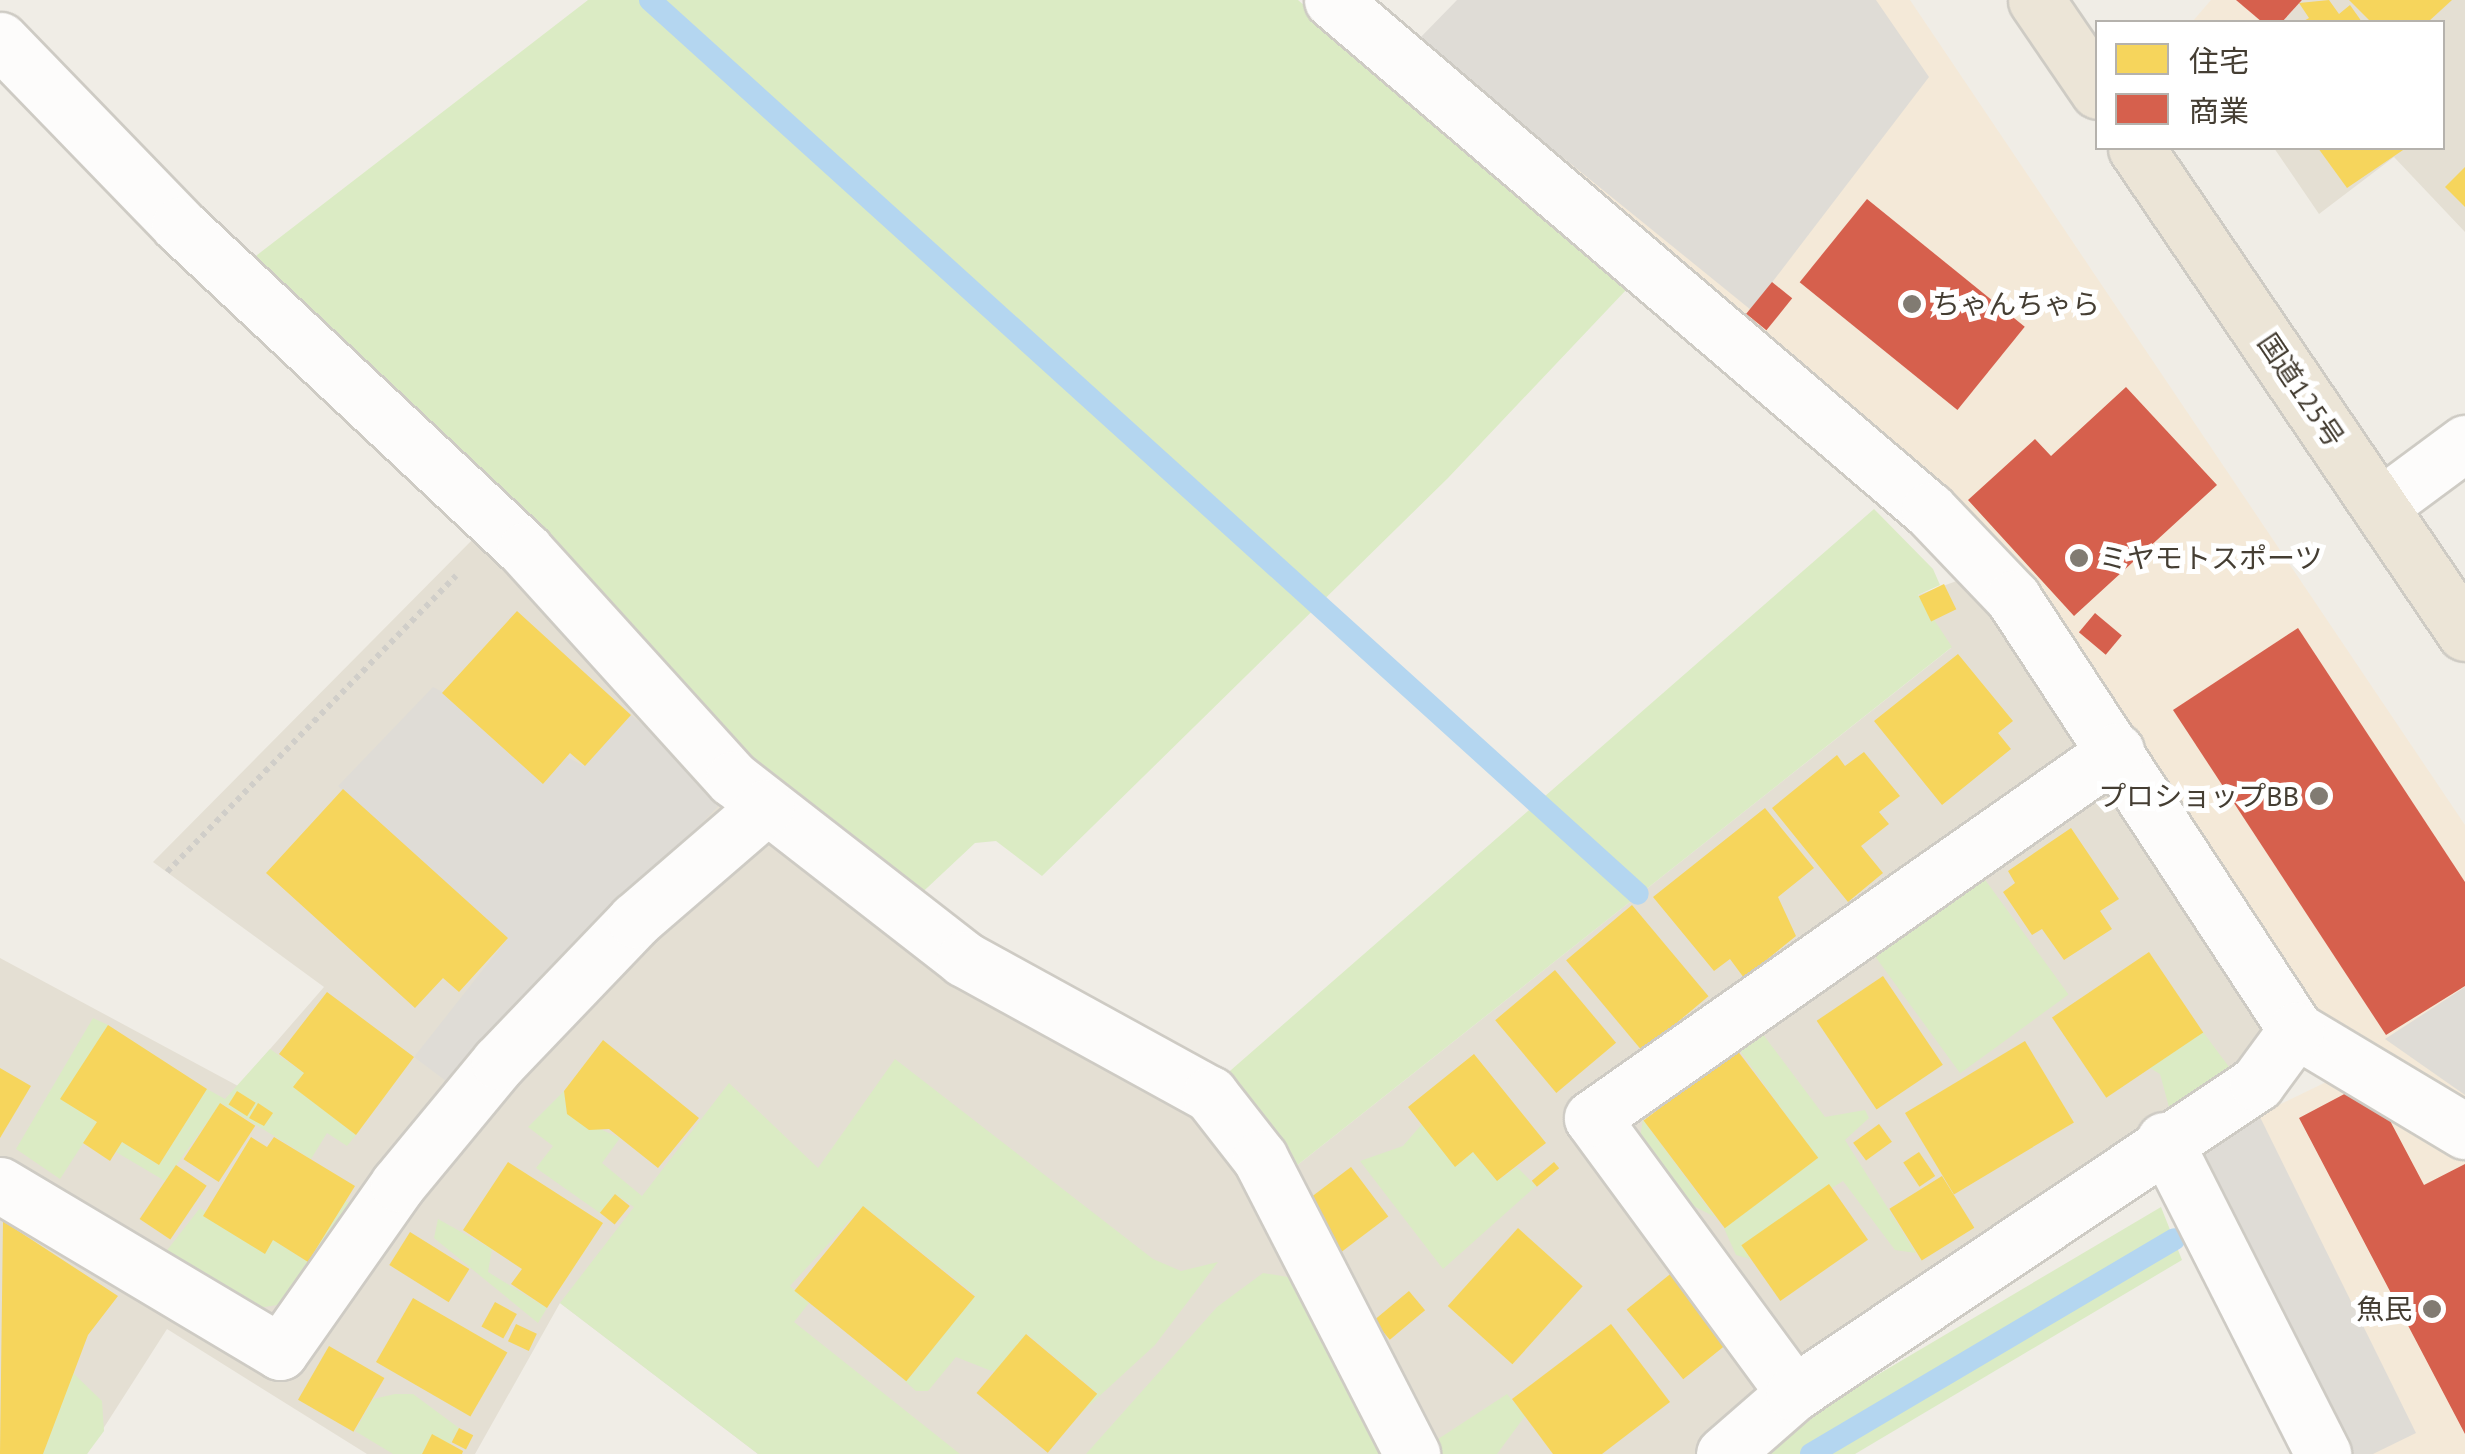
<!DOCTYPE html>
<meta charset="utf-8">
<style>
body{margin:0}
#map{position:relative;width:2465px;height:1454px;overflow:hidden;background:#f0ede6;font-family:"PT Sans","Noto Sans JP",sans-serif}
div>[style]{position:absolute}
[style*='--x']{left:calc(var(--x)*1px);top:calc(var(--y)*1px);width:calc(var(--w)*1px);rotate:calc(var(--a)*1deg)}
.residential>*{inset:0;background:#e4dfd3}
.commercial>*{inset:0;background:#f4e9d8}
.green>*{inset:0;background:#dbebc4;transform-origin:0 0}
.parking>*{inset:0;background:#dfdcd6}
.homes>*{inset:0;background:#f6d55c;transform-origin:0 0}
.shops>*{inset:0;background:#d6604d;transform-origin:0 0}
.stream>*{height:22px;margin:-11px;padding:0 11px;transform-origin:11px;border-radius:11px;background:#b4d6f0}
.path>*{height:6px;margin-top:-3px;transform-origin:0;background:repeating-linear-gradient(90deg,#d0cec9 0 5px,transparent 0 10px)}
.roads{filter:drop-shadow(2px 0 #cecbc4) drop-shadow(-2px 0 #cecbc4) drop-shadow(0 2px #cecbc4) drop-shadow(0 -2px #cecbc4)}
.street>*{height:55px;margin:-27.5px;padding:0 27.5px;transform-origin:27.5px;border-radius:27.5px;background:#fdfcfb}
.highway>*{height:55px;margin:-27.5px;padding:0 27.5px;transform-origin:27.5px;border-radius:27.5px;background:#ece5d7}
.dots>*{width:28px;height:28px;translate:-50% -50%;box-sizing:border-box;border:5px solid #fff;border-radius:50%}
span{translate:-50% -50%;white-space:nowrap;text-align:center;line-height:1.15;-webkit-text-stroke:10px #fff;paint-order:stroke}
.poi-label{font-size:28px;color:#453e33}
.left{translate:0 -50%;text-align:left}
.right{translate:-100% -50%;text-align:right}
.street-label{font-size:28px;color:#453e33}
.legend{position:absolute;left:2095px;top:20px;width:350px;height:130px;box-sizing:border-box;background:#fff;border:2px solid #b5b2ad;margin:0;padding:12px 18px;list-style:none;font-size:30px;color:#453e33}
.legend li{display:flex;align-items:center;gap:20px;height:50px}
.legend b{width:50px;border:2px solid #b5b2ad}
</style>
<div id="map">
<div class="residential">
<i style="clip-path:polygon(2302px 0,2465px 0,2465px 232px,2394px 157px,2319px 214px,2274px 148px,2442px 148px,2442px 22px,2282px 22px)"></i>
<i style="clip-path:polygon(477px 535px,733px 779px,1295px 1167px,1951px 648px,1918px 595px,1987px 570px,2296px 1030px,1724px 1454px,1412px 1454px,1328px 1289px,1298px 1294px,1116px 1454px,758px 1454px,560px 1303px,475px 1454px,367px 1454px,167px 1329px,87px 1454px,0 1454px,0 958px,238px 1086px,324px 987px,153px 862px)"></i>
</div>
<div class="commercial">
<i style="clip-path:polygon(1696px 0,1910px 0,2465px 825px,2465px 1131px,2296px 1030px,2013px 598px,1534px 170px)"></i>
<i style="clip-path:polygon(2211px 0,2302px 0,2282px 22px,2192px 22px)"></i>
<i style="clip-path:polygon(2351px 1070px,2465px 1141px,2465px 1454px,2340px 1454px,2194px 1146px)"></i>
</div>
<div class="green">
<i style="clip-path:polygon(588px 0,1298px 0,1626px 290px,1448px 478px,1042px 876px,996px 841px,975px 843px,912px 902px,740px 766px,248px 262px)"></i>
<i style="clip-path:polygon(1874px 509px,1933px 569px,1940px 585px,1918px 595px,1952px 647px,1295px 1167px,1223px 1077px)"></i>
<i style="left:1978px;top:870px;width:154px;height:134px;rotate:54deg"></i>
<i style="clip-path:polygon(93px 1018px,108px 1025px,61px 1099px,97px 1122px,60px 1179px,16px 1149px)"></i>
<i style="clip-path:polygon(1756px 1025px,1825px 1117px,1865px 1110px,1869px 1118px,1845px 1140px,1916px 1253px,1895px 1250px,1843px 1181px,1742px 1245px,1750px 1259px,1736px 1255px,1724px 1228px,1817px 1158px,1733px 1041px)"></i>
<i style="clip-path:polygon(2203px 1032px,2235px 1075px,2169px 1107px,2160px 1074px,2148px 1067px)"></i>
<i style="clip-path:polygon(270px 1049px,304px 1073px,294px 1087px,356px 1135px,347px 1146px,327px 1133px,311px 1159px,221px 1103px,165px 1181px,116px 1152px,122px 1142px,159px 1165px,207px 1089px,225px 1099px)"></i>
<i style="clip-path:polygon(895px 1059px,1153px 1259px,1181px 1271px,1218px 1262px,1155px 1345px,1081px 1413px,1097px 1393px,1027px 1334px,994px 1372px,956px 1357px,928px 1391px,916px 1391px,886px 1364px,911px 1376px,975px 1295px,863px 1206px,790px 1286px,809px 1303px,794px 1322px,960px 1454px,758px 1454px,560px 1303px,634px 1207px,615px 1194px,600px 1213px,536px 1168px,553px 1146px,528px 1127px,564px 1091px,567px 1114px,620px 1138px,602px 1163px,642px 1196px,729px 1083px,818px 1168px)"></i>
<i style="clip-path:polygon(1643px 1120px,1715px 1217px,1672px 1195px,1638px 1149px)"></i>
<i style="clip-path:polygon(1422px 1124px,1455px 1166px,1473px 1152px,1497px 1181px,1517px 1167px,1536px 1186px,1443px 1269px,1360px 1161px,1403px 1146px)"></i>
<i style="clip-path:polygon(346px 1201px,359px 1208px,295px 1302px,247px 1310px,164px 1254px,200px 1208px,265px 1253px,273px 1240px,308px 1262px)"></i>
<i style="clip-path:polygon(2161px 1207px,2182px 1260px,1855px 1454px,1765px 1454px,1840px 1397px)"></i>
<i style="clip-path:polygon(438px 1219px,492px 1249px,488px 1272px,547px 1308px,538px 1323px,434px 1238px)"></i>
<i style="clip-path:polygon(1263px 1273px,1288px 1277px,1387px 1454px,1086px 1454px,1217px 1307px)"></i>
<i style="clip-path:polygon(73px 1373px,102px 1401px,104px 1431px,87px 1454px,43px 1454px)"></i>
<i style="clip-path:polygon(395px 1394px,413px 1394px,459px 1428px,450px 1444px,432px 1435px,422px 1454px,393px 1454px,355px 1431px,373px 1399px)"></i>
<i style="clip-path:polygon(1507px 1394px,1525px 1416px,1497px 1454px,1440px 1454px,1432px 1443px)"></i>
</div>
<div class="parking">
<i style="clip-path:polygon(1457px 0,1876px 0,1929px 77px,1751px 310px,1418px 40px)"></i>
<i style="clip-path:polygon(433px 687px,584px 766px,631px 715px,729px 795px,450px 1084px,414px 1057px,508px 938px,338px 786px)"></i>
<i style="clip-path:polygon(2465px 987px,2465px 1095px,2385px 1039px)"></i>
<i style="clip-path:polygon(2259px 1115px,2416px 1433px,2373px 1454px,2340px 1454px,2194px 1146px)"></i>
</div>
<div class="homes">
<i style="clip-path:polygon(2329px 0,2339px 14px,2350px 5px,2362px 22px,2302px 22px,2309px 18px,2299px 3px)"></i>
<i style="clip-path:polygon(2349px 0,2452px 0,2428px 22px,2371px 22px)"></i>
<i style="clip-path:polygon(2318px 148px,2406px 148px,2347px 188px)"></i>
<i style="clip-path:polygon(2465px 167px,2465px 207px,2445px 187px)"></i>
<i style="left:1944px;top:584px;width:28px;height:28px;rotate:64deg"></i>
<i style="clip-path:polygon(517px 611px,631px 715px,585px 766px,570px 753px,543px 784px,442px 693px)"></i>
<i style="clip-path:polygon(1958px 654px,2013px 721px,1998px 733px,2011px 749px,1942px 805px,1874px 721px)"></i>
<i style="clip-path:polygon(1864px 752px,1900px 796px,1879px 812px,1889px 824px,1861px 846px,1883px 873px,1848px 902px,1772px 808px,1837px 755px,1845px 766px)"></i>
<i style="clip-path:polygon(343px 789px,508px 938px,459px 992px,443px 978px,415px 1008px,266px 873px)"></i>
<i style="clip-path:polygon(1765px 808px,1814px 868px,1778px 897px,1796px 936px,1744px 978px,1730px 959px,1714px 971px,1653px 897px)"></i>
<i style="clip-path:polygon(2071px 828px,2119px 899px,2100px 911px,2112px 929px,2064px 960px,2042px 929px,2032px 935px,2003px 892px,2015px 883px,2008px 871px)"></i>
<i style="left:1632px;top:905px;width:119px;height:86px;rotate:50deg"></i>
<i style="left:2149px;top:952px;width:97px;height:117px;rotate:56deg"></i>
<i style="left:1555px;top:970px;width:95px;height:78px;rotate:50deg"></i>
<i style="left:1883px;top:976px;width:107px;height:80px;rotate:56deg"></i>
<i style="clip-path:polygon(327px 992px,414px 1057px,356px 1135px,293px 1087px,304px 1073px,279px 1054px)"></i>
<i style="clip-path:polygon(108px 1025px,207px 1089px,159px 1165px,122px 1142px,110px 1161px,83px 1143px,97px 1122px,60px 1099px)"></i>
<i style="clip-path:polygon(603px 1040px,699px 1118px,658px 1168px,609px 1129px,589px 1130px,567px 1114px,564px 1091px)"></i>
<i style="left:2025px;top:1041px;width:95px;height:140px;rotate:59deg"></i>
<i style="left:1737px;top:1050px;width:135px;height:117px;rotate:53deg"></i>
<i style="clip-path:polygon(1474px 1054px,1546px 1143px,1497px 1181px,1473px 1152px,1455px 1167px,1408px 1107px)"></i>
<i style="clip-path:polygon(0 1068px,31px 1086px,0 1138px)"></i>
<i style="left:237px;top:1091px;width:22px;height:16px;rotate:32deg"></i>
<i style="left:220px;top:1103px;width:42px;height:67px;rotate:33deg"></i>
<i style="clip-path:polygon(258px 1103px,273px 1113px,264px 1126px,249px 1118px)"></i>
<i style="left:1879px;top:1124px;width:22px;height:32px;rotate:54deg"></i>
<i style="clip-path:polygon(251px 1137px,267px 1147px,274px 1137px,355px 1186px,308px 1262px,273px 1240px,265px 1254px,203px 1216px)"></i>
<i style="left:1919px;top:1152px;width:29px;height:19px;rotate:56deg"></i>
<i style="clip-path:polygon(508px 1162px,603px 1223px,547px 1308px,511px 1284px,522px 1269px,463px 1230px)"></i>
<i style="left:1554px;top:1162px;width:8px;height:29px;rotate:50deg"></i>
<i style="left:176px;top:1165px;width:37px;height:65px;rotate:34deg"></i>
<i style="left:1351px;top:1167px;width:62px;height:58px;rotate:53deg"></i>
<i style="left:1942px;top:1176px;width:61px;height:62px;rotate:58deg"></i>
<i style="left:1829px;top:1184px;width:68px;height:107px;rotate:55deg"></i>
<i style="left:615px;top:1194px;width:19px;height:24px;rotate:39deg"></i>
<i style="left:863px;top:1206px;width:144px;height:109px;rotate:39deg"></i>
<i style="clip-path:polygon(3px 1221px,118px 1296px,88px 1335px,43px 1454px,0 1454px)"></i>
<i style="left:1518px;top:1228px;width:87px;height:105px;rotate:42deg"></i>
<i style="left:410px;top:1232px;width:70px;height:39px;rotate:32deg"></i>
<i style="left:1674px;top:1271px;width:90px;height:61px;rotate:51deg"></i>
<i style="left:1409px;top:1291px;width:25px;height:46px;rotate:50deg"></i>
<i style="left:413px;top:1298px;width:109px;height:74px;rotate:30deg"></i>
<i style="left:495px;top:1302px;width:25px;height:28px;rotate:29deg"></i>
<i style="left:516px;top:1324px;width:23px;height:19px;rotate:25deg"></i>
<i style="clip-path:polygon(1611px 1324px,1670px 1402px,1602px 1454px,1553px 1454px,1512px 1399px)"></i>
<i style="left:1026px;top:1334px;width:93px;height:77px;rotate:40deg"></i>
<i style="left:329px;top:1346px;width:64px;height:62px;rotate:30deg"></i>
<i style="left:459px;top:1428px;width:16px;height:16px;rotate:27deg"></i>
<i style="clip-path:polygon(432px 1434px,463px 1451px,462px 1454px,422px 1454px)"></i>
</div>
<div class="shops">
<i style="clip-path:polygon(2236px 0,2302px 0,2282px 22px,2262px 22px)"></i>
<i style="left:1867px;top:199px;width:203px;height:107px;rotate:39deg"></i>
<i style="left:1772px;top:282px;width:26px;height:41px;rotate:39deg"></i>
<i style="clip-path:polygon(2126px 387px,2217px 485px,2074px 616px,1968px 500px,2035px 439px,2051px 456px)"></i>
<i style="left:2095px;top:613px;width:35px;height:25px;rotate:40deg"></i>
<i style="clip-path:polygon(2298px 628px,2465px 882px,2465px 986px,2386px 1035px,2173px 710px)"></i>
<i style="clip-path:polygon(2369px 1081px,2424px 1185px,2465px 1164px,2465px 1434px,2299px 1118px)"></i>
</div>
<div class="stream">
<i style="--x:650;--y:0;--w:1332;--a:42.14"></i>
<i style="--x:1811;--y:1454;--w:422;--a:-30.6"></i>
</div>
<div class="path">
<i style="--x:167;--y:872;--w:414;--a:-45.7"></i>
</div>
<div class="roads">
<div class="street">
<i style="--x:1332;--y:0;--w:785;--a:40.51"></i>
<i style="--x:1929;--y:510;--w:122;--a:46.3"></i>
<i style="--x:2013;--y:598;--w:516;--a:56.77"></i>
<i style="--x:2296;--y:1030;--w:197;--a:30.9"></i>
<i style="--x:0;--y:40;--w:257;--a:45.9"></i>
<i style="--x:179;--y:225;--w:475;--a:43.2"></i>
<i style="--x:525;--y:550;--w:309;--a:47.8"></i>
<i style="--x:733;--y:779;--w:293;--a:37.9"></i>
<i style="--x:964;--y:959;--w:281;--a:28.8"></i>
<i style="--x:1210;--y:1094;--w:81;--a:52"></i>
<i style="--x:1260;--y:1158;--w:333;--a:62.8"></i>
<i style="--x:2380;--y:506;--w:106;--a:-36.5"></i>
<i style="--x:2164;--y:1140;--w:352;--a:63.1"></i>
<i style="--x:0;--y:1185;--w:326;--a:30.8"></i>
<i style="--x:280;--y:1352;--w:205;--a:-54.9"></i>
<i style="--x:398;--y:1184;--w:158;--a:-50.4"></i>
<i style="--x:499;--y:1062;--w:197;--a:-46.2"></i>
<i style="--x:635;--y:920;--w:173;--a:-40.8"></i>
<i style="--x:1794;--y:1393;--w:341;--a:-126.3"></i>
<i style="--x:1592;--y:1118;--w:640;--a:-35.01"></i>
<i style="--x:1724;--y:1454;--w:93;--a:-41.1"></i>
<i style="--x:1794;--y:1393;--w:557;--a:-33.8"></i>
<i style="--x:2257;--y:1083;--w:66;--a:-53.7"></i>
</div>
<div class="highway">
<i style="--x:2036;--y:0;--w:110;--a:55.7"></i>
<i style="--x:2136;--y:148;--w:586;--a:55.85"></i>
</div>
</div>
<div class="dots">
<i style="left:1912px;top:304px;background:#817b72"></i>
<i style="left:2079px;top:558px;background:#817b72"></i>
<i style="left:2319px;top:796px;background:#817b72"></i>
<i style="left:2432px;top:1309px;background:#817b72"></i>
</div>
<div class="poi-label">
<span class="left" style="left:1932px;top:304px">ちゃんちゃら</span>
<span class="left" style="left:2099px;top:558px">ミヤモトスポーツ</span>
<span class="right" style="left:2299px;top:796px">プロショップBB</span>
<span class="right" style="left:2412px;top:1309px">魚民</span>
</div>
<div class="street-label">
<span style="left:2301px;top:390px;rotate:56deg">国道125号</span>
</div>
<ul class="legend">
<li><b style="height:28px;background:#f6d55c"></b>住宅</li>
<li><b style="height:28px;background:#d6604d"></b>商業</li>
</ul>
</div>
